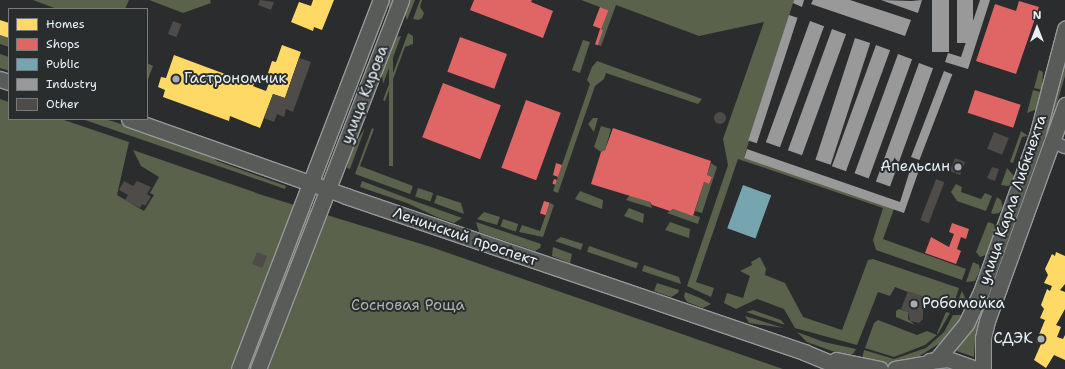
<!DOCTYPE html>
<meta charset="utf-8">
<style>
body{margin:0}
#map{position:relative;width:1065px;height:369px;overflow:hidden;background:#2b2c2d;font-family:"Shantell Sans",sans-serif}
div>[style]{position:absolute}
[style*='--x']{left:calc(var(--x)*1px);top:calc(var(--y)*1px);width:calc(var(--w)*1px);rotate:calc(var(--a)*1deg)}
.green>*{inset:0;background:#5a624c;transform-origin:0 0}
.homes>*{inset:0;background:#ffd966}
.shops>*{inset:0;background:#e06666;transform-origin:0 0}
.public>*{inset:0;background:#76a5af;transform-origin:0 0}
.industry>*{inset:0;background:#999;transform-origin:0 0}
.building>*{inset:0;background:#4e4b49;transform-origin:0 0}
.round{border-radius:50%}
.roads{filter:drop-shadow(1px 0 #96989a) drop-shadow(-1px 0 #96989a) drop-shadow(0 1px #96989a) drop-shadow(0 -1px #96989a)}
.minor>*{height:12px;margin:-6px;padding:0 6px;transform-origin:6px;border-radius:6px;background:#5a5d60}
.major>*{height:15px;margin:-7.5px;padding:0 7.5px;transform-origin:7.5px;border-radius:7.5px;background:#585b58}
.dots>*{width:11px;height:11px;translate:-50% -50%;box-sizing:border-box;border:2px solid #2a2d2e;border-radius:50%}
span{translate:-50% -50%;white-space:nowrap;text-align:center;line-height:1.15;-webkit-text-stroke:4px #2a2d2e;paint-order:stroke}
.poi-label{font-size:15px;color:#e8f1f8}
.left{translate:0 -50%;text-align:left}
.right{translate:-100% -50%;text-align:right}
.street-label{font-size:15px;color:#e8f1f8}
.park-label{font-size:15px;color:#abb4ad}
.legend{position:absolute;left:8px;top:8px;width:140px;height:112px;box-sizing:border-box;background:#2a2d2e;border:1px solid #767b7f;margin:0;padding:5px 7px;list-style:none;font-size:12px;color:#e8f1f8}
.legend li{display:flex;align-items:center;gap:8px;height:20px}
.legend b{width:20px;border:1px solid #767b7f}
.north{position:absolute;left:1017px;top:8px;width:40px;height:40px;-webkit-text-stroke:3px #2a2d2e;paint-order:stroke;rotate:0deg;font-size:11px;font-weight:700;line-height:16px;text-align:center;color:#e8f1f8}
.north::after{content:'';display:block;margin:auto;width:14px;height:18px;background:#e8f1f8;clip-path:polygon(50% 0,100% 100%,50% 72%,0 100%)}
</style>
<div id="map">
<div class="green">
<i style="clip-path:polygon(33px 0,129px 0,125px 9px,57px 9px)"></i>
<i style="clip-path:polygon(149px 0,210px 0,211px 3px,183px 13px)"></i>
<i style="left:389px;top:0;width:4px;height:166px"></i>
<i style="clip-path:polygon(408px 0,415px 0,407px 20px,404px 11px)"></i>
<i style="clip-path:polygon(420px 0,422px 0,420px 7px,424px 13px,422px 18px,418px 20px,413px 19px)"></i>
<i style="clip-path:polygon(581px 0,794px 0,744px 157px,894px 209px,883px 239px,966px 269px,962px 280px,876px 250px,873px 240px,883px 208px,738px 159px,696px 282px,714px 288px,711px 297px,687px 286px,728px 165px,723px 139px,764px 22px,699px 36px,616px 5px,601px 46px,598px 45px,600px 29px,608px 10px)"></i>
<i style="clip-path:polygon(408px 33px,413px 36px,413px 44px,405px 47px,385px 101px,383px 100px)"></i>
<i style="clip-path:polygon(0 35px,9px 38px,9px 47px,0 44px)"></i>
<i style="clip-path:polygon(401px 36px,383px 84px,382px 72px,393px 42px,396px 37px)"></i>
<i style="clip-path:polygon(583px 40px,590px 42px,580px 73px,572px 70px)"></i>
<i style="clip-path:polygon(0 54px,9px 57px,9px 71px,0 68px)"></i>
<i style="clip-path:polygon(1065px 60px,1065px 76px,1051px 123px,1047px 121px)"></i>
<i style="clip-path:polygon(597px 61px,702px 99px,698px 104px,606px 73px,604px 79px,595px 86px,558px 193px,553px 191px,590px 84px,587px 80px,592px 67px)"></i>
<i style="clip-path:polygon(147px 63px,153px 66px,147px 82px)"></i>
<i style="clip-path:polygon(1039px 70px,1043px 72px,1042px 90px,1034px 88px)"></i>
<i style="clip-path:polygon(1033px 90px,1041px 92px,1037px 109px,1027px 113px)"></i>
<i style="clip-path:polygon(0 99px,9px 102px,9px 119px,61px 119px,129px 142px,117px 195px,144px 211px,154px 195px,150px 193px,159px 177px,141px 166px,133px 150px,265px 196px,431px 247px,783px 369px,0 369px)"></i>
<i style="clip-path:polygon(593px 118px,598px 118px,594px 132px,588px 124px)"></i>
<i style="clip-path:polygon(82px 119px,104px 119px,115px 122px,211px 155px,217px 161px,286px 186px,285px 189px)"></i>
<i style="clip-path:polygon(601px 126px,611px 129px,605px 150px,601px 152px,594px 147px)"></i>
<i style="clip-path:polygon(365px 128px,350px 169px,347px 168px,350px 152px)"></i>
<i style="clip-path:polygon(372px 128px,374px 129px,360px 166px,413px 186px,410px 194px,355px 174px)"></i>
<i style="clip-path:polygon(1021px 131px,1028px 136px,1022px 137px,1013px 163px,1010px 162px)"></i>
<i style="clip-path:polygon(711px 163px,717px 167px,702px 213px,695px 211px,704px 182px,709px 184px,712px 177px,707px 175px)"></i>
<i style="clip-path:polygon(1007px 168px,1014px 176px,1011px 185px,1007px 186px,1001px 185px)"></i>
<i style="clip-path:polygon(362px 181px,409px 199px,462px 218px,454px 223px,439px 218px,407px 203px,360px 187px)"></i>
<i style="clip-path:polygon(956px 184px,962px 187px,961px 192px,981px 199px,985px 193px,992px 196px,986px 211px,957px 201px,951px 192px)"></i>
<i style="left:418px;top:188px;width:16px;height:9px;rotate:18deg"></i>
<i style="clip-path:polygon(580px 191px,603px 200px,602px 209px,575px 199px)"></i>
<i style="clip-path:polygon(437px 195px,461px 203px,464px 214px,434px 203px)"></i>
<i style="clip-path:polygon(630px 195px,650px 202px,652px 208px,626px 200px)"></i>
<i style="clip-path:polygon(997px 197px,1001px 200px,1003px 208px,999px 213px,993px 214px,991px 213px)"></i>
<i style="clip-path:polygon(550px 203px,554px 205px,543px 237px,519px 232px,522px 225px,540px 231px)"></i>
<i style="clip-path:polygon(629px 208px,644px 214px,643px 223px,624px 216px)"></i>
<i style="clip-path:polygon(673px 209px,700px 217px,698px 224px,667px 213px)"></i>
<i style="clip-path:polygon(484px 212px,500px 217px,497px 225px,477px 219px)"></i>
<i style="left:503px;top:219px;width:16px;height:8px;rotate:18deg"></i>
<i style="clip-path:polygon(476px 222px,541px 244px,540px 248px,535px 251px,479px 232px)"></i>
<i style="clip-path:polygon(670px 222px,690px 229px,689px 238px,665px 230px)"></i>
<i style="clip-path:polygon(988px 222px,994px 224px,995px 230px,986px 255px,980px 257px,976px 252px)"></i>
<i style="clip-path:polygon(561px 237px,583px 244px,581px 250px,555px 241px)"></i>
<i style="left:589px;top:246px;width:52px;height:6px;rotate:19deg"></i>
<i style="clip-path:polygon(553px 247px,572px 254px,570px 263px,552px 256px)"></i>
<i style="clip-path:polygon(760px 257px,766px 269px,765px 275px,785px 283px,803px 317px,842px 330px,868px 260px,873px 259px,959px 288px,952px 309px,895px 287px,890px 296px,878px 292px,857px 345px,795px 328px,784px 309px,757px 299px,736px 309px,724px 303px,727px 293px,743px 298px,750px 276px,740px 271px,752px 265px,751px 262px)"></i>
<i style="clip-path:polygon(973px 262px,979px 265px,980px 270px,975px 281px,966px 282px)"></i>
<i style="clip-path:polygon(644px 265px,679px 277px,681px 284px,642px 271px)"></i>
<i style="clip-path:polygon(657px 283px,679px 290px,678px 293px,671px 297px,654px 291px)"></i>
<i style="clip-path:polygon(962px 291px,966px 300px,966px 309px,958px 301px)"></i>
<i style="clip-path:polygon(685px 292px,700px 298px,711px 304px,703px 308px,687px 302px,684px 297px)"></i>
<i style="clip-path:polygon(899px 309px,908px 312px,908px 319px,915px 325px,896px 317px,896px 311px)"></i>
<i style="clip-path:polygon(753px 310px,781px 320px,785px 325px,746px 312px)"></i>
<i style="clip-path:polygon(946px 312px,950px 313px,938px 334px,937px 333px)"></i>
<i style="clip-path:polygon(953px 315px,963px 315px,948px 338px,918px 357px,889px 365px,862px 359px,864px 350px,894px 359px,926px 348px,944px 332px)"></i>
<i style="clip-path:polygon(745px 316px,784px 328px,749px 323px)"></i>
<i style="clip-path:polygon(878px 320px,917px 335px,927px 331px,937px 335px,925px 345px,894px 357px,865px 348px,874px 323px)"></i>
<i style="clip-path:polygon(975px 321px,980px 322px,975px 340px,974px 357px,954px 350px,967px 336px)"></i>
<i style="clip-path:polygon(797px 332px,824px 342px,856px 349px,853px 354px,846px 356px,807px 342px)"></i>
</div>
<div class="homes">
<i style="clip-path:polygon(313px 0,334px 0,322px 30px,314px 27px,313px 31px,291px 22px,299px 2px,311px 6px)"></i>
<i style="clip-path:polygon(0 20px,9px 23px,9px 38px,0 35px)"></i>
<i style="clip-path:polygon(282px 45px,301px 52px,285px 98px,273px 94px,260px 128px,230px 116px,229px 121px,163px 97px,165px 90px,158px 87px,161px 77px,166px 78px,174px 55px,241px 80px,242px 78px,255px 82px,253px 86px,266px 91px,272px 75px,268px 73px,272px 61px,276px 62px)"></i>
<i style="clip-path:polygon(1056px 252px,1065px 256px,1065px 284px,1060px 290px,1065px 292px,1065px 309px,1056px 325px,1061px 327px,1057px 337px,1063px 339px,1065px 335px,1065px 360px,1054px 355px,1046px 368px,1034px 360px,1041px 344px,1036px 342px,1045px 320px,1040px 318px,1044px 309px,1041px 305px,1047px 289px,1050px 291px,1052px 286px,1044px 283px,1048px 275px,1045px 269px,1052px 254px,1055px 256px)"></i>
</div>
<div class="shops">
<i style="clip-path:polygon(474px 0,532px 0,531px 2px,553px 11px,543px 38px,470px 10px)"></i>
<i style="clip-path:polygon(1019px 1px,1039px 7px,1016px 74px,976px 61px,995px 4px,1016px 11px)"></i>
<i style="left:600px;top:7px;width:9px;height:20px;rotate:21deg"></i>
<i style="left:600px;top:29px;width:3px;height:16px;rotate:18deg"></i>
<i style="left:460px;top:37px;width:50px;height:37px;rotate:20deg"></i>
<i style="left:443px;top:83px;width:62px;height:58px;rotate:21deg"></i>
<i style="left:975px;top:90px;width:48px;height:24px;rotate:18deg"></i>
<i style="left:526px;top:100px;width:37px;height:72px;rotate:20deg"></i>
<i style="clip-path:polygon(613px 128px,711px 161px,707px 175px,712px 177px,709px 184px,704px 182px,693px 216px,673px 209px,670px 211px,652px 205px,650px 202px,591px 184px,601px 152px,605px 150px)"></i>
<i style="clip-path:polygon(556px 163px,562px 165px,558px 177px,553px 175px)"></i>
<i style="left:554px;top:179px;width:3px;height:5px;rotate:18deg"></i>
<i style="left:544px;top:201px;width:6px;height:13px;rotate:18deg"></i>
<i style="clip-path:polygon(952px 223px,969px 229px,966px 239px,961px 237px,957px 249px,961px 251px,956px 264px,925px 253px,931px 237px,949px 247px,954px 234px,949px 232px)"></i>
</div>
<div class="public">
<i style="left:743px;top:185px;width:30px;height:46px;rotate:20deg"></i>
</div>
<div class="industry">
<i style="clip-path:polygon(794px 0,804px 0,802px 7px,793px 3px)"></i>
<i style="clip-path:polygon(813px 0,850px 0,911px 20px,905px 36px,811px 4px)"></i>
<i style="clip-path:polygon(881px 0,911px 1px,922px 0,918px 13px)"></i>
<i style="left:932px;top:0;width:17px;height:52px"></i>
<i style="left:957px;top:0;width:16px;height:43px"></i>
<i style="clip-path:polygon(980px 0,990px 0,968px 69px,945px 62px,948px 53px,961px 57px)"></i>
<i style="left:789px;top:15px;width:9px;height:132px;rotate:18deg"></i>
<i style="left:810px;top:21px;width:15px;height:129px;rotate:20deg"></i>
<i style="left:832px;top:29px;width:15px;height:129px;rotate:20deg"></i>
<i style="left:855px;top:38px;width:16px;height:128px;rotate:18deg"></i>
<i style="left:876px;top:45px;width:15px;height:129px;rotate:20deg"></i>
<i style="left:898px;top:54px;width:15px;height:127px;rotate:20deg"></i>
<i style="left:919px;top:63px;width:15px;height:126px;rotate:20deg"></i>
<i style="left:944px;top:71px;width:9px;height:92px;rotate:21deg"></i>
<i style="clip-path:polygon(747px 149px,900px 202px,911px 167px,919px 170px,904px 213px,744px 158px)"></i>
</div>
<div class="building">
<i style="clip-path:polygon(260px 0,274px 2px,271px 10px,258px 5px)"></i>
<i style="left:173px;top:21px;width:9px;height:14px;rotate:21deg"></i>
<i style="clip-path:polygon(299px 58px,311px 62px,293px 112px,286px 109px,284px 117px,277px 114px,274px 122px,264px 118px,273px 94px,285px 98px)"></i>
<i class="round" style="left:714px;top:112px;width:12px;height:12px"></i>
<i style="left:994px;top:132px;width:16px;height:18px;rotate:22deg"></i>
<i style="left:955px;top:158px;width:11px;height:14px;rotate:22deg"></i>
<i style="clip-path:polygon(992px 167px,999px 169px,995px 181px,987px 178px)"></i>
<i style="left:936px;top:179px;width:9px;height:44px;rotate:21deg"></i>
<i style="clip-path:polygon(124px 181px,133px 186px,137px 181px,151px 187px,147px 194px,151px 197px,145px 206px,142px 204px,140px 208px,125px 200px,128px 195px,119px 190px)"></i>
<i style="left:257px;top:252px;width:11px;height:13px;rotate:22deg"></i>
<i style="clip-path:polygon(908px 291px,928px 298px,923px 311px,923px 319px,919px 323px,910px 321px,908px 312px,901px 309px)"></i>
</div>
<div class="roads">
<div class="minor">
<i style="--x:1053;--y:142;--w:13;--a:23"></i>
</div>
<div class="major">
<i style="--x:0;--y:79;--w:9;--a:18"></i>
<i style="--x:129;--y:119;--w:230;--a:19.5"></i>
<i style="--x:346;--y:196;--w:484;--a:18.8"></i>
<i style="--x:804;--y:352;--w:44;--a:22.5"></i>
<i style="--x:937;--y:359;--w:45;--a:-50.4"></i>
<i style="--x:966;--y:324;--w:35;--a:-65"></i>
<i style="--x:981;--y:292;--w:166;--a:-70.3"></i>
<i style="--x:1037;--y:136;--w:111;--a:-75.3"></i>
<i style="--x:836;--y:360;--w:45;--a:11.6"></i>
<i style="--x:239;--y:369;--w:395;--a:-69"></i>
<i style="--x:258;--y:369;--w:396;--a:-68.8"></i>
<i style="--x:895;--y:369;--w:29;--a:-10"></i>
<i style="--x:920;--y:369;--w:13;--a:-39"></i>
<i style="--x:930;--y:361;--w:18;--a:-6"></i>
<i style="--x:948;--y:359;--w:29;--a:20"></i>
<i style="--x:983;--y:369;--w:31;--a:-90"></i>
<i style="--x:983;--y:338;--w:17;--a:-77"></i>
<i style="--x:987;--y:321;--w:230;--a:-70.1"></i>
</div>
</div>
<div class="dots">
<i style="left:176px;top:79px;background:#a6acb1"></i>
<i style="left:958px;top:167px;background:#a6acb1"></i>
<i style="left:914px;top:304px;background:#a6acb1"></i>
<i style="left:1041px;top:339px;background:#a6acb1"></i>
</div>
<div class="poi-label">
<span class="left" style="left:184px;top:79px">Гастрономчик</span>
<span class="right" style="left:950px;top:167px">Апельсин</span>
<span class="left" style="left:922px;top:304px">Робомойка</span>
<span class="right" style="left:1033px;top:339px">СДЭК</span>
</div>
<div class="street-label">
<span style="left:365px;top:95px;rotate:-69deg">улица Кирова</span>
<span style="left:1013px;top:200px;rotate:-71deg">улица Карла Либкнехта</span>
<span style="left:465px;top:237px;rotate:19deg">Ленинский проспект</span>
</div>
<div class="park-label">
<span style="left:408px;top:306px">Сосновая Роща</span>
</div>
<ul class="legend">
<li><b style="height:11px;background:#ffd966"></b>Homes</li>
<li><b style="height:11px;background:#e06666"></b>Shops</li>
<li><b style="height:11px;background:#76a5af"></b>Public</li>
<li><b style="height:11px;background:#999"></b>Industry</li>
<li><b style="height:11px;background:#4e4b49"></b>Other</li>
</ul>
<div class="north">N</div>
</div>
